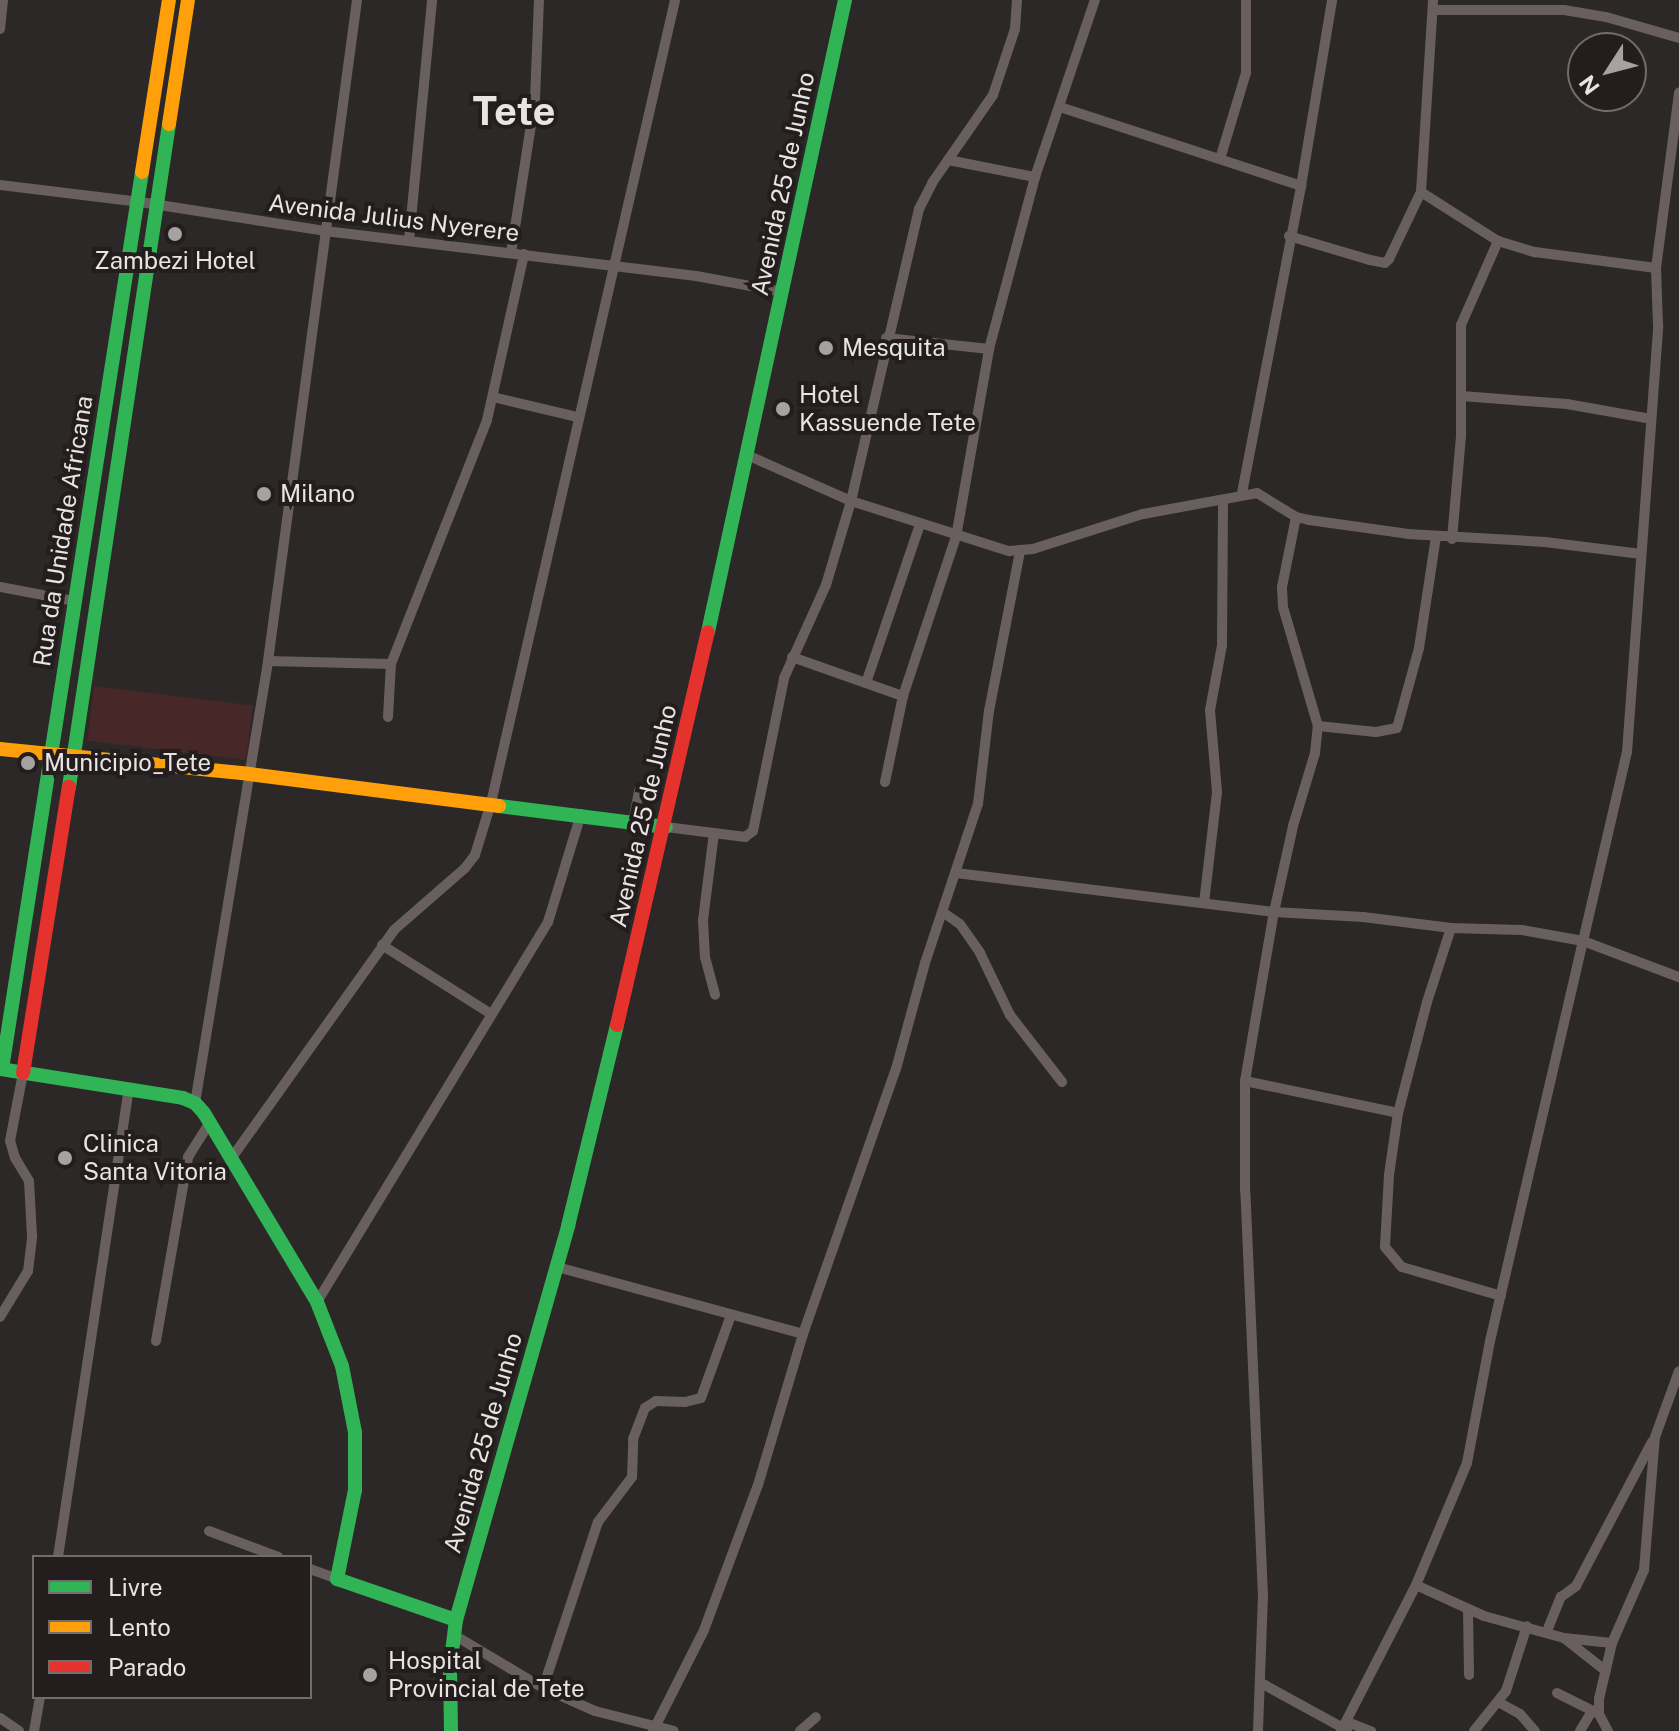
<!DOCTYPE html>
<style>
body{margin:0}
#map{position:relative;width:1679px;height:1731px;overflow:hidden;background:#2b2827;font-family:"Public Sans",sans-serif}
div>[style]{position:absolute}
[style*='--x']{left:calc(var(--x)*1px);top:calc(var(--y)*1px);width:calc(var(--w)*1px);rotate:calc(var(--a)*1deg)}
.green>*{inset:0;background:#482728;transform-origin:0 0}
.street>*{height:10px;margin:-5px;padding:0 5px;transform-origin:5px;border-radius:5px;background:#695f5f}
.fast>*{height:14px;margin:-7px;padding:0 7px;transform-origin:7px;border-radius:7px;background:#30b455}
.slow>*{height:14px;margin:-7px;padding:0 7px;transform-origin:7px;border-radius:7px;background:#ff9f0a}
.jam>*{height:14px;margin:-7px;padding:0 7px;transform-origin:7px;border-radius:7px;background:#e5322d}
.dots>*{width:22px;height:22px;translate:-50% -50%;box-sizing:border-box;border:4px solid #231d1d;border-radius:50%}
span{translate:-50% -50%;white-space:nowrap;text-align:center;line-height:1.15;-webkit-text-stroke:8px #231d1d;paint-order:stroke}
.street-label{font-size:24px;color:#e8e4e4}
.poi-label{font-size:24px;color:#e8e4e4}
.left{translate:0 -50%;text-align:left}
.town-label{font-size:40px;color:#e8e4e4;font-weight:700}
.legend{position:absolute;left:32px;top:1555px;width:280px;height:144px;box-sizing:border-box;background:#231d1d;border:2px solid #726d6d;margin:0;padding:10px 14px;list-style:none;font-size:24px;color:#e8e4e4}
.legend li{display:flex;align-items:center;gap:16px;height:40px}
.legend b{width:40px;border:2px solid #726d6d}
.north{position:absolute;left:1567px;top:32px;width:80px;height:80px;box-sizing:border-box;background:#231d1d;border:2px solid #726d6d;border-radius:50%;rotate:234deg;font-size:22px;font-weight:700;line-height:32px;text-align:center;color:#e8e4e4}
.north::after{content:'';display:block;margin:auto;width:28px;height:36px;background:#a6a2a2;clip-path:polygon(50% 0,100% 100%,50% 72%,0 100%)}
</style>
<div id="map">
<div class="green">
<i style="left:94px;top:686px;width:160px;height:55px;rotate:7deg"></i>
</div>
<div class="street">
<i style="--x:1433;--y:10;--w:131;--a:0"></i>
<i style="--x:1564;--y:10;--w:43;--a:9.5"></i>
<i style="--x:1606;--y:17;--w:76;--a:16"></i>
<i style="--x:0;--y:29;--w:29;--a:-84"></i>
<i style="--x:1060;--y:107;--w:254;--a:18.1"></i>
<i style="--x:1220;--y:159;--w:90;--a:-73.2"></i>
<i style="--x:1246;--y:73;--w:73;--a:-90"></i>
<i style="--x:948;--y:160;--w:89;--a:11.1"></i>
<i style="--x:0;--y:185;--w:141;--a:6.9"></i>
<i style="--x:140;--y:202;--w:187;--a:8.9"></i>
<i style="--x:325;--y:231;--w:374;--a:6.9"></i>
<i style="--x:696;--y:276;--w:88;--a:10.4"></i>
<i style="--x:1421;--y:192;--w:91;--a:32.5"></i>
<i style="--x:1498;--y:241;--w:39;--a:17"></i>
<i style="--x:1535;--y:252;--w:122;--a:7.5"></i>
<i style="--x:1289;--y:236;--w:84;--a:16.5"></i>
<i style="--x:1370;--y:260;--w:15;--a:11"></i>
<i style="--x:1385;--y:263;--w:6;--a:-45"></i>
<i style="--x:1389;--y:259;--w:74;--a:-64.5"></i>
<i style="--x:1421;--y:192;--w:192;--a:-86.4"></i>
<i style="--x:409;--y:240;--w:241;--a:-84.5"></i>
<i style="--x:511;--y:253;--w:156;--a:-81.1"></i>
<i style="--x:535;--y:99;--w:99;--a:-87.7"></i>
<i style="--x:886;--y:338;--w:104;--a:6.1"></i>
<i style="--x:1462;--y:396;--w:105;--a:4.4"></i>
<i style="--x:1567;--y:404;--w:85;--a:10.1"></i>
<i style="--x:493;--y:397;--w:86;--a:13.4"></i>
<i style="--x:747;--y:455;--w:114;--a:23.9"></i>
<i style="--x:851;--y:501;--w:166;--a:17.6"></i>
<i style="--x:1009;--y:551;--w:24;--a:-5"></i>
<i style="--x:1033;--y:549;--w:115;--a:-17.7"></i>
<i style="--x:1143;--y:514;--w:116;--a:-10.4"></i>
<i style="--x:1257;--y:493;--w:46;--a:31.6"></i>
<i style="--x:1296;--y:517;--w:13;--a:13"></i>
<i style="--x:1309;--y:520;--w:100;--a:8"></i>
<i style="--x:1408;--y:534;--w:137;--a:3.3"></i>
<i style="--x:1545;--y:542;--w:97;--a:7.1"></i>
<i style="--x:1242;--y:493;--w:313;--a:-79.1"></i>
<i style="--x:1301;--y:186;--w:189;--a:-80.5"></i>
<i style="--x:1452;--y:539;--w:103;--a:-85"></i>
<i style="--x:1461;--y:436;--w:111;--a:-90"></i>
<i style="--x:1461;--y:325;--w:92;--a:-66.2"></i>
<i style="--x:0;--y:587;--w:75;--a:10.7"></i>
<i style="--x:792;--y:657;--w:118;--a:19.4"></i>
<i style="--x:268;--y:661;--w:123;--a:1.4"></i>
<i style="--x:866;--y:683;--w:168;--a:-71.2"></i>
<i style="--x:388;--y:717;--w:53;--a:-86.8"></i>
<i style="--x:391;--y:664;--w:262;--a:-68.5"></i>
<i style="--x:487;--y:420;--w:170;--a:-77.4"></i>
<i style="--x:1318;--y:726;--w:58;--a:5.9"></i>
<i style="--x:1376;--y:732;--w:21;--a:-11"></i>
<i style="--x:1397;--y:728;--w:83;--a:-74.6"></i>
<i style="--x:1419;--y:648;--w:112;--a:-81.3"></i>
<i style="--x:885;--y:782;--w:88;--a:-78.2"></i>
<i style="--x:903;--y:696;--w:168;--a:-71.6"></i>
<i style="--x:956;--y:537;--w:191;--a:-80"></i>
<i style="--x:989;--y:349;--w:178;--a:-75"></i>
<i style="--x:1035;--y:177;--w:187;--a:-71.3"></i>
<i style="--x:633;--y:822;--w:32;--a:-79"></i>
<i style="--x:666;--y:827;--w:80;--a:7.2"></i>
<i style="--x:745;--y:837;--w:10;--a:-37"></i>
<i style="--x:753;--y:831;--w:156;--a:-78.5"></i>
<i style="--x:784;--y:678;--w:102;--a:-65.7"></i>
<i style="--x:826;--y:585;--w:88;--a:-73.4"></i>
<i style="--x:851;--y:501;--w:300;--a:-76.9"></i>
<i style="--x:919;--y:209;--w:29;--a:-63"></i>
<i style="--x:932;--y:183;--w:107;--a:-55.3"></i>
<i style="--x:993;--y:95;--w:70;--a:-71.6"></i>
<i style="--x:1015;--y:29;--w:29;--a:-86"></i>
<i style="--x:714;--y:833;--w:88;--a:97.2"></i>
<i style="--x:703;--y:920;--w:37;--a:87"></i>
<i style="--x:705;--y:957;--w:39;--a:75"></i>
<i style="--x:956;--y:873;--w:320;--a:7"></i>
<i style="--x:1274;--y:912;--w:89;--a:3.2"></i>
<i style="--x:1363;--y:917;--w:89;--a:7.1"></i>
<i style="--x:1451;--y:928;--w:71;--a:1.6"></i>
<i style="--x:1522;--y:930;--w:62;--a:10.2"></i>
<i style="--x:1583;--y:941;--w:103;--a:20.6"></i>
<i style="--x:1204;--y:903;--w:112;--a:-83.3"></i>
<i style="--x:1217;--y:792;--w:82;--a:-94.9"></i>
<i style="--x:1210;--y:710;--w:66;--a:-79.5"></i>
<i style="--x:1222;--y:645;--w:143;--a:-89.6"></i>
<i style="--x:944;--y:913;--w:19;--a:35"></i>
<i style="--x:960;--y:924;--w:35;--a:55"></i>
<i style="--x:980;--y:953;--w:69;--a:64.2"></i>
<i style="--x:1010;--y:1015;--w:85;--a:52.2"></i>
<i style="--x:1451;--y:928;--w:78;--a:108"></i>
<i style="--x:1427;--y:1002;--w:115;--a:104.6"></i>
<i style="--x:1398;--y:1113;--w:63;--a:98.3"></i>
<i style="--x:1389;--y:1175;--w:72;--a:93.2"></i>
<i style="--x:1385;--y:1247;--w:26;--a:50"></i>
<i style="--x:1402;--y:1267;--w:103;--a:16.3"></i>
<i style="--x:382;--y:945;--w:129;--a:32.3"></i>
<i style="--x:1245;--y:1081;--w:156;--a:11.8"></i>
<i style="--x:195;--y:1103;--w:448;--a:-80.6"></i>
<i style="--x:268;--y:661;--w:667;--a:-82.33"></i>
<i style="--x:233;--y:1156;--w:277;--a:-54.5"></i>
<i style="--x:394;--y:930;--w:94;--a:-41.1"></i>
<i style="--x:465;--y:868;--w:16;--a:-52"></i>
<i style="--x:475;--y:855;--w:54;--a:-72.9"></i>
<i style="--x:491;--y:803;--w:824;--a:-77.09"></i>
<i style="--x:557;--y:1267;--w:255;--a:15.2"></i>
<i style="--x:317;--y:1302;--w:445;--a:-58.7"></i>
<i style="--x:548;--y:922;--w:113;--a:-73"></i>
<i style="--x:0;--y:1317;--w:54;--a:-58.7"></i>
<i style="--x:28;--y:1271;--w:35;--a:-83"></i>
<i style="--x:32;--y:1236;--w:55;--a:-93.1"></i>
<i style="--x:29;--y:1181;--w:27;--a:-121"></i>
<i style="--x:15;--y:1158;--w:18;--a:-106"></i>
<i style="--x:10;--y:1141;--w:69;--a:-79.2"></i>
<i style="--x:156;--y:1341;--w:187;--a:-80.1"></i>
<i style="--x:188;--y:1157;--w:41;--a:-57.8"></i>
<i style="--x:209;--y:1531;--w:74;--a:20.6"></i>
<i style="--x:58;--y:1557;--w:473;--a:-81.4"></i>
<i style="--x:310;--y:1569;--w:29;--a:20"></i>
<i style="--x:1416;--y:1585;--w:75;--a:24.5"></i>
<i style="--x:1484;--y:1616;--w:83;--a:15.4"></i>
<i style="--x:1564;--y:1638;--w:48;--a:5.9"></i>
<i style="--x:1468;--y:1610;--w:65;--a:89.1"></i>
<i style="--x:1547;--y:1631;--w:37;--a:-68"></i>
<i style="--x:1561;--y:1597;--w:19;--a:-36"></i>
<i style="--x:1576;--y:1586;--w:163;--a:-62.2"></i>
<i style="--x:454;--y:1635;--w:104;--a:30.8"></i>
<i style="--x:543;--y:1688;--w:57;--a:23.9"></i>
<i style="--x:595;--y:1711;--w:81;--a:14.2"></i>
<i style="--x:1564;--y:1638;--w:53;--a:38.2"></i>
<i style="--x:1261;--y:1683;--w:98;--a:28.7"></i>
<i style="--x:543;--y:1688;--w:175;--a:-71.7"></i>
<i style="--x:598;--y:1522;--w:56;--a:-52.9"></i>
<i style="--x:632;--y:1477;--w:38;--a:-88"></i>
<i style="--x:633;--y:1439;--w:33;--a:-69"></i>
<i style="--x:645;--y:1408;--w:13;--a:-32"></i>
<i style="--x:656;--y:1401;--w:29;--a:2"></i>
<i style="--x:685;--y:1402;--w:16;--a:-14"></i>
<i style="--x:701;--y:1398;--w:88;--a:-70.1"></i>
<i style="--x:1557;--y:1693;--w:47;--a:26.6"></i>
<i style="--x:1500;--y:1703;--w:23;--a:29"></i>
<i style="--x:1520;--y:1714;--w:23;--a:49"></i>
<i style="--x:0;--y:1718;--w:23;--a:34"></i>
<i style="--x:1347;--y:1722;--w:26;--a:21"></i>
<i style="--x:34;--y:1731;--w:35;--a:-80"></i>
<i style="--x:653;--y:1731;--w:113;--a:-63.2"></i>
<i style="--x:704;--y:1630;--w:155;--a:-69.6"></i>
<i style="--x:758;--y:1485;--w:158;--a:-73.4"></i>
<i style="--x:803;--y:1334;--w:281;--a:-70.7"></i>
<i style="--x:896;--y:1069;--w:110;--a:-74.7"></i>
<i style="--x:925;--y:963;--w:168;--a:-71.6"></i>
<i style="--x:978;--y:804;--w:94;--a:-83.3"></i>
<i style="--x:989;--y:711;--w:162;--a:-79"></i>
<i style="--x:800;--y:1731;--w:21;--a:-41"></i>
<i style="--x:1258;--y:1731;--w:135;--a:-87.9"></i>
<i style="--x:1263;--y:1596;--w:405;--a:-92.5"></i>
<i style="--x:1245;--y:1191;--w:110;--a:-90"></i>
<i style="--x:1245;--y:1081;--w:171;--a:-80.3"></i>
<i style="--x:1274;--y:912;--w:88;--a:-77.5"></i>
<i style="--x:1293;--y:826;--w:76;--a:-73.2"></i>
<i style="--x:1315;--y:753;--w:27;--a:-84"></i>
<i style="--x:1318;--y:726;--w:124;--a:-106.4"></i>
<i style="--x:1283;--y:607;--w:20;--a:-93"></i>
<i style="--x:1282;--y:587;--w:71;--a:-78.7"></i>
<i style="--x:1341;--y:1731;--w:164;--a:-62.8"></i>
<i style="--x:1416;--y:1585;--w:132;--a:-67.3"></i>
<i style="--x:1467;--y:1463;--w:124;--a:-79.3"></i>
<i style="--x:1490;--y:1341;--w:605;--a:-76.91"></i>
<i style="--x:1627;--y:752;--w:428;--a:-85.8"></i>
<i style="--x:1658;--y:325;--w:57;--a:-92"></i>
<i style="--x:1656;--y:268;--w:177;--a:-82.5"></i>
<i style="--x:1474;--y:1731;--w:51;--a:-51.3"></i>
<i style="--x:1506;--y:1691;--w:68;--a:-72.1"></i>
<i style="--x:1580;--y:1731;--w:23;--a:-59"></i>
<i style="--x:1608;--y:1731;--w:19;--a:-118"></i>
<i style="--x:1599;--y:1714;--w:15;--a:-90"></i>
<i style="--x:1599;--y:1699;--w:57;--a:-76.9"></i>
<i style="--x:1612;--y:1643;--w:80;--a:-66.3"></i>
<i style="--x:1644;--y:1570;--w:133;--a:-85.3"></i>
<i style="--x:1655;--y:1437;--w:70;--a:-70"></i>
</div>
<div class="fast">
<i style="--x:708;--y:632;--w:647;--a:-77.77"></i>
<i style="--x:69;--y:787;--w:670;--a:-81.42"></i>
<i style="--x:499;--y:806;--w:168;--a:7.2"></i>
<i style="--x:0;--y:1069;--w:185;--a:9"></i>
<i style="--x:183;--y:1098;--w:13;--a:23"></i>
<i style="--x:195;--y:1103;--w:13;--a:48"></i>
<i style="--x:204;--y:1113;--w:220;--a:59.1"></i>
<i style="--x:317;--y:1302;--w:69;--a:68.7"></i>
<i style="--x:342;--y:1366;--w:67;--a:78.9"></i>
<i style="--x:355;--y:1432;--w:58;--a:90"></i>
<i style="--x:355;--y:1490;--w:91;--a:101.4"></i>
<i style="--x:337;--y:1579;--w:126;--a:19"></i>
<i style="--x:2;--y:1069;--w:908;--a:-81.13"></i>
<i style="--x:451;--y:1731;--w:63;--a:-90.9"></i>
<i style="--x:450;--y:1668;--w:48;--a:-82.9"></i>
<i style="--x:456;--y:1620;--w:410;--a:-74.1"></i>
<i style="--x:568;--y:1226;--w:207;--a:-76.3"></i>
</div>
<div class="slow">
<i style="--x:169;--y:124;--w:125;--a:-81.3"></i>
<i style="--x:142;--y:172;--w:174;--a:-81.1"></i>
<i style="--x:0;--y:749;--w:250;--a:5.7"></i>
<i style="--x:249;--y:774;--w:252;--a:7.3"></i>
</div>
<div class="jam">
<i style="--x:617;--y:1025;--w:403;--a:-77"></i>
<i style="--x:23;--y:1073;--w:290;--a:-80.9"></i>
</div>
<div class="dots">
<i style="left:175px;top:234px;background:#a6a2a2"></i>
<i style="left:826px;top:348px;background:#a6a2a2"></i>
<i style="left:783px;top:409px;background:#a6a2a2"></i>
<i style="left:264px;top:494px;background:#a6a2a2"></i>
<i style="left:28px;top:763px;background:#a6a2a2"></i>
<i style="left:65px;top:1158px;background:#a6a2a2"></i>
<i style="left:370px;top:1675px;background:#a6a2a2"></i>
</div>
<div class="street-label">
<span style="left:783px;top:184px;rotate:-78deg">Avenida 25 de Junho</span>
<span style="left:394px;top:218px;rotate:7deg">Avenida Julius Nyerere</span>
<span style="left:63px;top:531px;rotate:-81deg">Rua da Unidade Africana</span>
<span style="left:643px;top:816px;rotate:-77deg">Avenida 25 de Junho</span>
<span style="left:483px;top:1443px;rotate:-74deg">Avenida 25 de Junho</span>
</div>
<div class="poi-label">
<span style="left:175px;top:261px">Zambezi Hotel</span>
<span class="left" style="left:842px;top:348px">Mesquita</span>
<span class="left" style="left:799px;top:409px">Hotel<br>Kassuende Tete</span>
<span class="left" style="left:280px;top:494px">Milano</span>
<span class="left" style="left:44px;top:763px">Municipio_Tete</span>
<span class="left" style="left:83px;top:1158px">Clinica<br>Santa Vitoria</span>
<span class="left" style="left:388px;top:1675px">Hospital<br>Provincial de Tete</span>
</div>
<div class="town-label">
<span style="left:514px;top:111px">Tete</span>
</div>
<ul class="legend">
<li><b style="height:10px;background:#30b455"></b>Livre</li>
<li><b style="height:10px;background:#ff9f0a"></b>Lento</li>
<li><b style="height:10px;background:#e5322d"></b>Parado</li>
</ul>
<div class="north">N</div>
</div>
